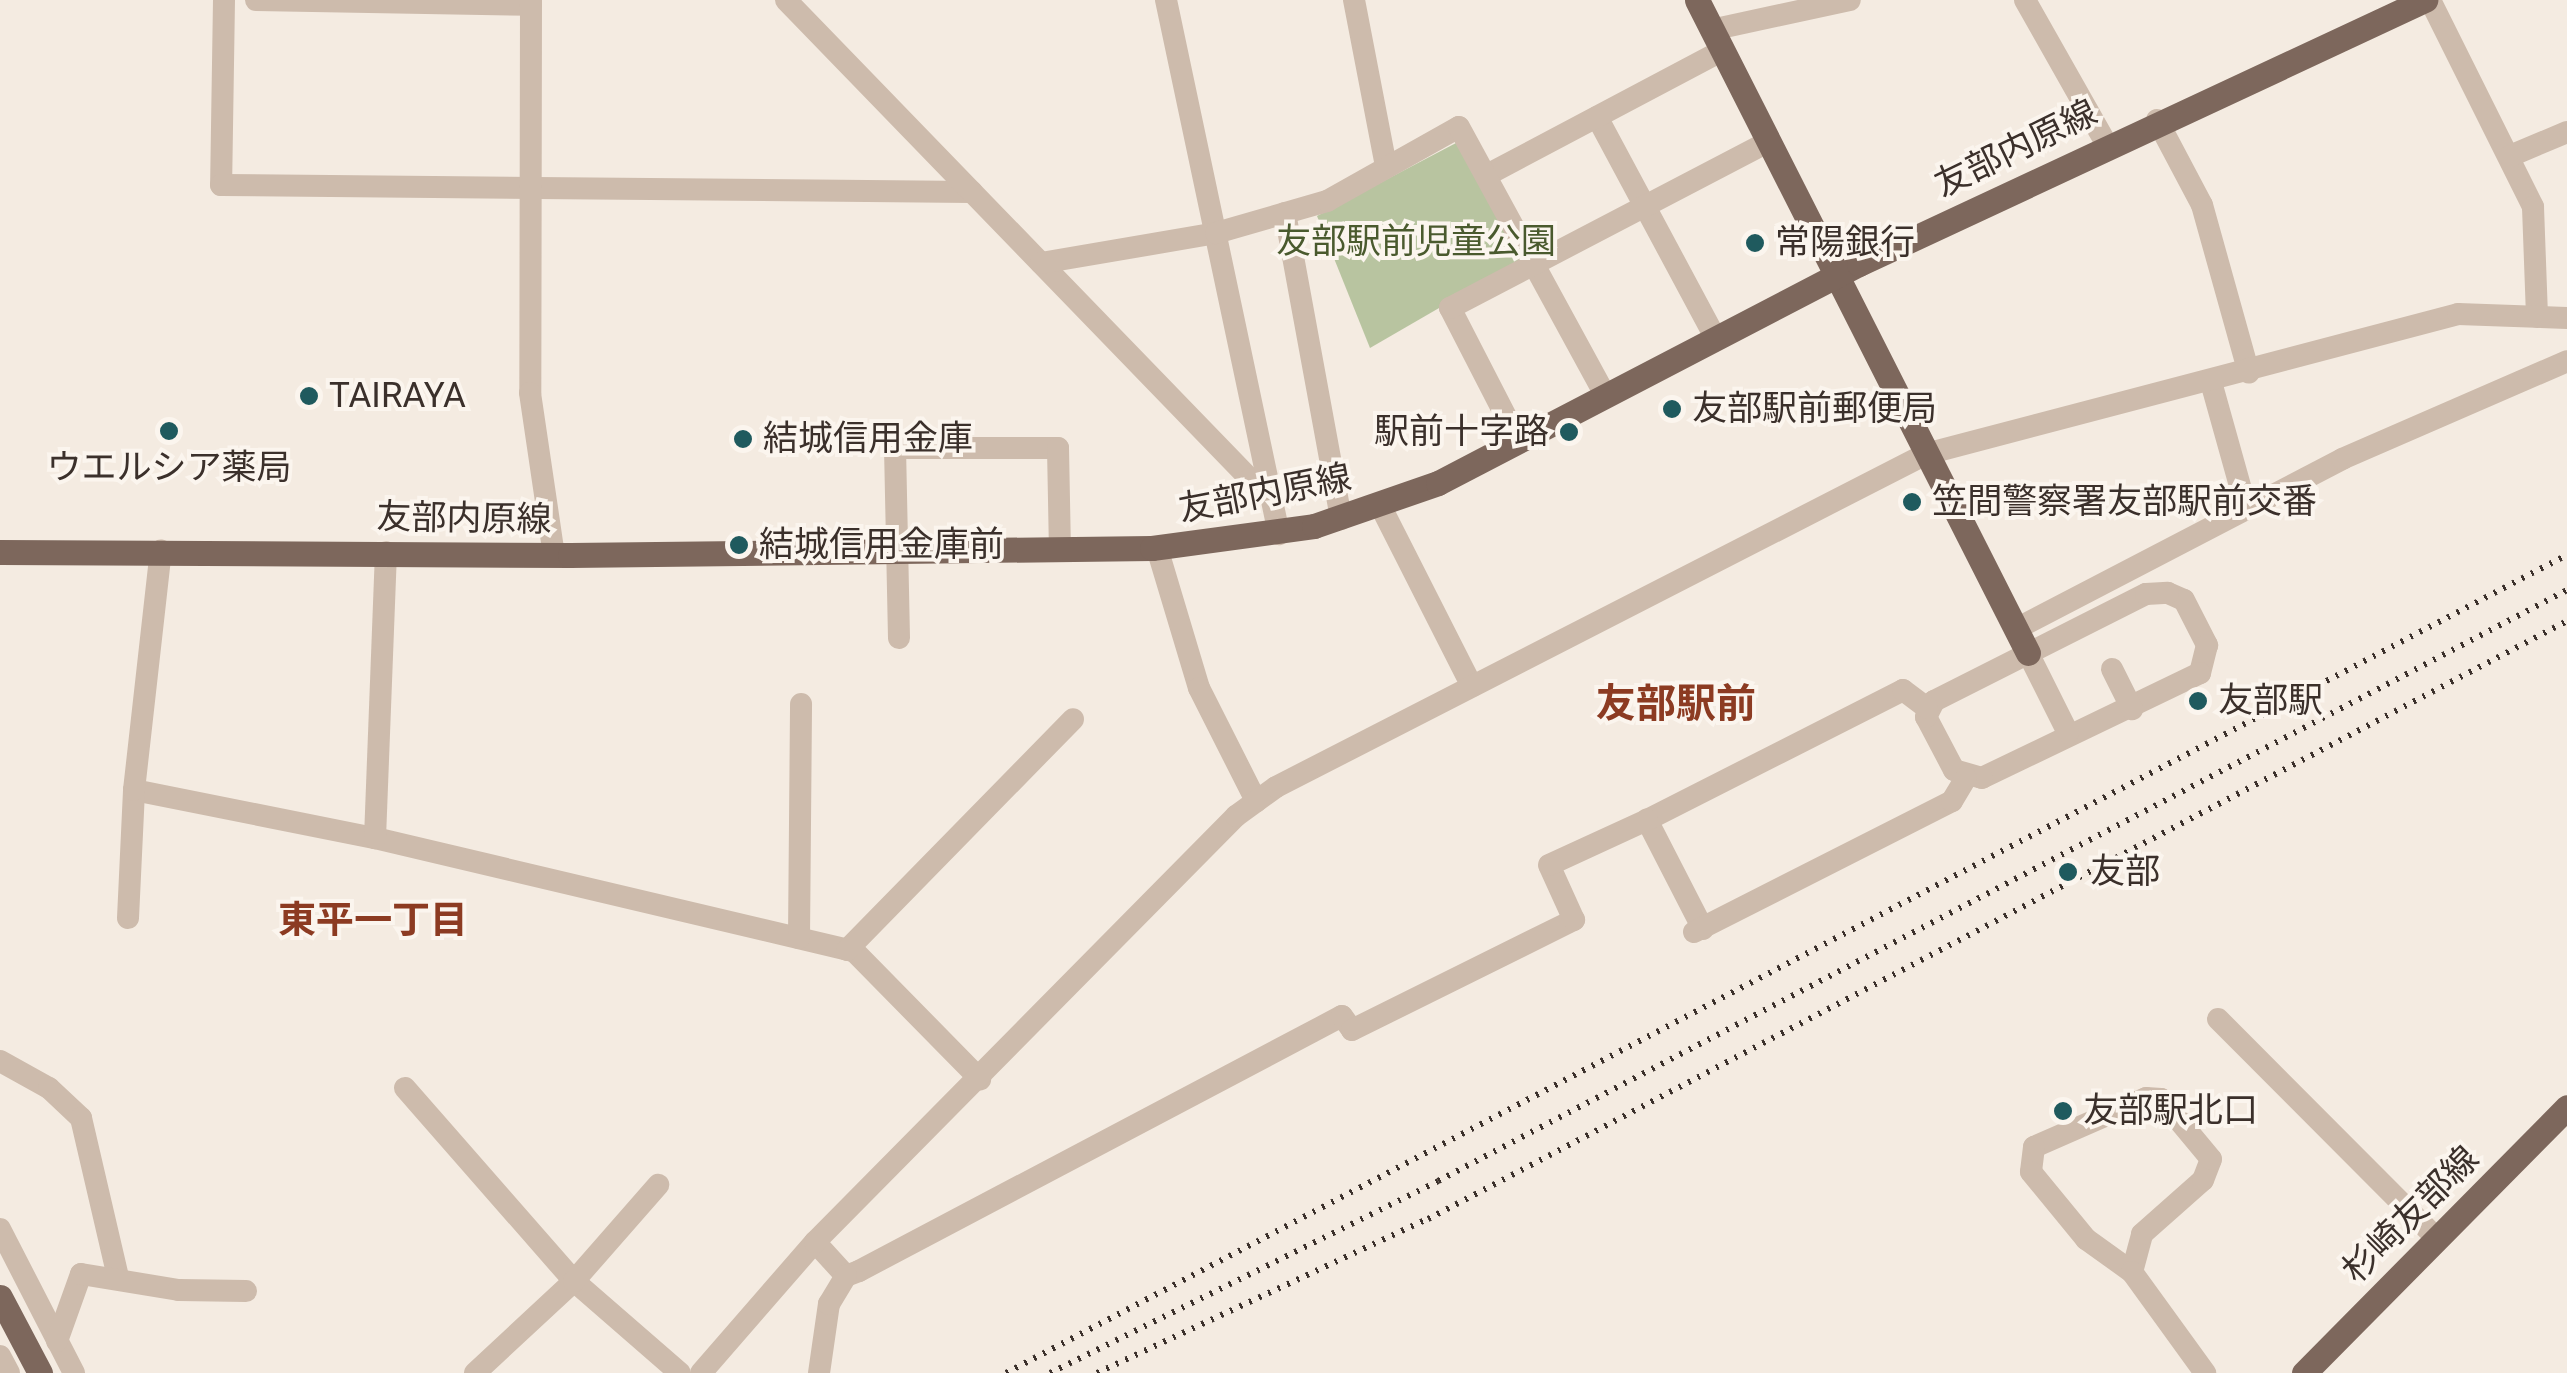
<!DOCTYPE html>
<meta charset="utf-8">
<style>
body{margin:0}
#map{position:relative;width:2567px;height:1373px;overflow:hidden;background:#f4ebe1;font-family:Roboto,"Noto Sans JP",sans-serif}
div>[style]{position:absolute}
[style*='--x']{left:calc(var(--x)*1px);top:calc(var(--y)*1px);width:calc(var(--w)*1px);rotate:calc(var(--a)*1deg)}
.green>*{inset:0;background:#b8c4a0}
.minor>*{height:22px;margin:-11px;padding:0 11px;transform-origin:11px;border-radius:11px;background:#cdbbac}
.major>*{height:25px;margin:-12.5px;padding:0 12.5px;transform-origin:12.5px;border-radius:12.5px;background:#7d675c}
.rail>*{height:6px;margin-top:-3px;transform-origin:0;background:repeating-linear-gradient(90deg,#3b302b 0 2.5px,transparent 0 10.5px)}
.dots>*{width:28px;height:28px;translate:-50% -50%;box-sizing:border-box;border:5px solid #fbf5ee;border-radius:50%}
span{translate:-50% -50%;white-space:nowrap;text-align:center;line-height:1.15;-webkit-text-stroke:8px #fbf5ee;paint-order:stroke}
.street-label{font-size:35px;color:#3b302b}
.park-label{font-size:35px;color:#4a5a2e}
.poi-label{font-size:35px;color:#3b302b}
.left{translate:0 -50%;text-align:left}
.right{translate:-100% -50%;text-align:right}
.neighbourhood-label{font-size:38px;color:#8c3b22;font-weight:700}
.quarter-label{font-size:40px;color:#8c3b22;font-weight:700}
</style>
<div id="map">
<div class="green">
<i style="clip-path:polygon(1456px 143px,1522px 260px,1370px 348px,1317px 216px)"></i>
</div>
<div class="minor">
<i style="--x:224;--y:0;--w:185;--a:90.9"></i>
<i style="--x:221;--y:185;--w:751;--a:0.53"></i>
<i style="--x:256;--y:0;--w:275;--a:1"></i>
<i style="--x:531;--y:0;--w:393;--a:90.1"></i>
<i style="--x:530;--y:393;--w:164;--a:81.6"></i>
<i style="--x:786;--y:0;--w:667;--a:45.91"></i>
<i style="--x:1250;--y:479;--w:17;--a:3"></i>
<i style="--x:1166;--y:0;--w:546;--a:78.05"></i>
<i style="--x:1354;--y:0;--w:169;--a:79.1"></i>
<i style="--x:2025;--y:0;--w:164;--a:60.5"></i>
<i style="--x:2430;--y:0;--w:231;--a:63.5"></i>
<i style="--x:2533;--y:207;--w:110;--a:87.9"></i>
<i style="--x:1711;--y:30;--w:142;--a:-12.2"></i>
<i style="--x:1597;--y:117;--w:250;--a:61.8"></i>
<i style="--x:2157;--y:120;--w:96;--a:62.1"></i>
<i style="--x:2202;--y:205;--w:174;--a:74.4"></i>
<i style="--x:2510;--y:156;--w:62;--a:-22.8"></i>
<i style="--x:1487;--y:175;--w:265;--a:-27.9"></i>
<i style="--x:1285;--y:213;--w:311;--a:79.6"></i>
<i style="--x:1041;--y:263;--w:178;--a:-9.7"></i>
<i style="--x:1216;--y:233;--w:116;--a:-16.1"></i>
<i style="--x:1327;--y:201;--w:151;--a:-29.3"></i>
<i style="--x:1459;--y:127;--w:305;--a:61.4"></i>
<i style="--x:2211;--y:382;--w:130;--a:74.4"></i>
<i style="--x:1519;--y:442;--w:151;--a:-117.2"></i>
<i style="--x:1450;--y:308;--w:358;--a:-27.6"></i>
<i style="--x:1381;--y:507;--w:201;--a:63.1"></i>
<i style="--x:1157;--y:548;--w:146;--a:73.3"></i>
<i style="--x:1199;--y:688;--w:127;--a:63.2"></i>
<i style="--x:2168;--y:593;--w:17;--a:24"></i>
<i style="--x:2184;--y:600;--w:51;--a:62.9"></i>
<i style="--x:2207;--y:645;--w:29;--a:104"></i>
<i style="--x:2200;--y:673;--w:242;--a:154.3"></i>
<i style="--x:1982;--y:778;--w:29;--a:-164"></i>
<i style="--x:1954;--y:770;--w:60;--a:-117.8"></i>
<i style="--x:1926;--y:717;--w:18;--a:-63"></i>
<i style="--x:1934;--y:701;--w:237;--a:-26.8"></i>
<i style="--x:2146;--y:594;--w:22;--a:-3"></i>
<i style="--x:2016;--y:629;--w:368;--a:-27.5"></i>
<i style="--x:2342;--y:459;--w:245;--a:-23.5"></i>
<i style="--x:899;--y:638;--w:190;--a:-91.2"></i>
<i style="--x:895;--y:448;--w:163;--a:0"></i>
<i style="--x:1058;--y:448;--w:102;--a:88.9"></i>
<i style="--x:2028;--y:653;--w:89;--a:63.4"></i>
<i style="--x:2112;--y:669;--w:45;--a:63.4"></i>
<i style="--x:134;--y:790;--w:246;--a:11.3"></i>
<i style="--x:375;--y:838;--w:492;--a:13.3"></i>
<i style="--x:854;--y:951;--w:180;--a:45.5"></i>
<i style="--x:375;--y:838;--w:286;--a:-87.8"></i>
<i style="--x:128;--y:918;--w:128;--a:-87.3"></i>
<i style="--x:134;--y:790;--w:241;--a:-83.6"></i>
<i style="--x:1703;--y:929;--w:123;--a:-117.2"></i>
<i style="--x:1647;--y:820;--w:287;--a:-26.9"></i>
<i style="--x:1903;--y:690;--w:30;--a:37"></i>
<i style="--x:1694;--y:932;--w:289;--a:-26.9"></i>
<i style="--x:1952;--y:801;--w:27;--a:-59"></i>
<i style="--x:799;--y:938;--w:234;--a:-89.5"></i>
<i style="--x:847;--y:950;--w:323;--a:-45.6"></i>
<i style="--x:2218;--y:1019;--w:310;--a:45.1"></i>
<i style="--x:0;--y:1061;--w:56;--a:28.9"></i>
<i style="--x:49;--y:1088;--w:44;--a:43.2"></i>
<i style="--x:81;--y:1118;--w:163;--a:76.9"></i>
<i style="--x:405;--y:1088;--w:257;--a:48.8"></i>
<i style="--x:574;--y:1281;--w:140;--a:41"></i>
<i style="--x:0;--y:1229;--w:162;--a:62.8"></i>
<i style="--x:815;--y:1242;--w:46;--a:47.6"></i>
<i style="--x:846;--y:1276;--w:14;--a:-21"></i>
<i style="--x:859;--y:1271;--w:546;--a:-27.83"></i>
<i style="--x:1342;--y:1016;--w:17;--a:54"></i>
<i style="--x:1352;--y:1030;--w:248;--a:-26.4"></i>
<i style="--x:1574;--y:920;--w:60;--a:-114.4"></i>
<i style="--x:1549;--y:865;--w:108;--a:-24.7"></i>
<i style="--x:2132;--y:1272;--w:39;--a:-75"></i>
<i style="--x:2142;--y:1234;--w:81;--a:-41.5"></i>
<i style="--x:2203;--y:1180;--w:22;--a:-69"></i>
<i style="--x:2211;--y:1159;--w:78;--a:-129.8"></i>
<i style="--x:2161;--y:1099;--w:15;--a:-176"></i>
<i style="--x:2146;--y:1098;--w:122;--a:156.4"></i>
<i style="--x:2034;--y:1147;--w:25;--a:97"></i>
<i style="--x:2031;--y:1172;--w:87;--a:50.6"></i>
<i style="--x:2086;--y:1239;--w:57;--a:35.7"></i>
<i style="--x:2132;--y:1272;--w:125;--a:54.1"></i>
<i style="--x:57;--y:1341;--w:71;--a:-70.3"></i>
<i style="--x:81;--y:1274;--w:99;--a:9.3"></i>
<i style="--x:179;--y:1290;--w:67;--a:0.9"></i>
<i style="--x:0;--y:1356;--w:19;--a:62"></i>
<i style="--x:475;--y:1373;--w:135;--a:-42.9"></i>
<i style="--x:574;--y:1281;--w:128;--a:-48.8"></i>
<i style="--x:701;--y:1373;--w:174;--a:-49"></i>
<i style="--x:815;--y:1242;--w:599;--a:-45.34"></i>
<i style="--x:1236;--y:816;--w:49;--a:-35.9"></i>
<i style="--x:1276;--y:787;--w:730;--a:-27.13"></i>
<i style="--x:1926;--y:454;--w:550;--a:-14.74"></i>
<i style="--x:2458;--y:314;--w:109;--a:2.1"></i>
<i style="--x:819;--y:1373;--w:70;--a:-81.8"></i>
<i style="--x:829;--y:1304;--w:33;--a:-59"></i>
</div>
<div class="major">
<i style="--x:1697;--y:0;--w:732;--a:63.12"></i>
<i style="--x:0;--y:552;--w:570;--a:0.3"></i>
<i style="--x:570;--y:555;--w:582;--a:-0.69"></i>
<i style="--x:1152;--y:548;--w:163;--a:-7.7"></i>
<i style="--x:1314;--y:526;--w:131;--a:-19.1"></i>
<i style="--x:1438;--y:483;--w:475;--a:-27.5"></i>
<i style="--x:1859;--y:264;--w:625;--a:-25.01"></i>
<i style="--x:0;--y:1297;--w:86;--a:62.2"></i>
<i style="--x:2304;--y:1373;--w:374;--a:-45.3"></i>
</div>
<div class="rail">
<i style="--x:1006;--y:1373;--w:1762;--a:-27.66"></i>
<i style="--x:1050;--y:1373;--w:433;--a:-26.3"></i>
<i style="--x:1438;--y:1181;--w:1274;--a:-27.63"></i>
<i style="--x:1097;--y:1373;--w:365;--a:-25"></i>
<i style="--x:1428;--y:1219;--w:1286;--a:-27.7"></i>
</div>
<div class="dots">
<i style="left:1755px;top:243px;background:#1f5a5e"></i>
<i style="left:309px;top:396px;background:#1f5a5e"></i>
<i style="left:1672px;top:409px;background:#1f5a5e"></i>
<i style="left:169px;top:431px;background:#1f5a5e"></i>
<i style="left:1569px;top:432px;background:#1f5a5e"></i>
<i style="left:743px;top:439px;background:#1f5a5e"></i>
<i style="left:1912px;top:502px;background:#1f5a5e"></i>
<i style="left:739px;top:545px;background:#1f5a5e"></i>
<i style="left:2198px;top:701px;background:#1f5a5e"></i>
<i style="left:2068px;top:872px;background:#1f5a5e"></i>
<i style="left:2063px;top:1111px;background:#1f5a5e"></i>
</div>
<div class="street-label">
<span style="left:2016px;top:149px;rotate:-26deg">友部内原線</span>
<span style="left:1265px;top:494px;rotate:-11deg">友部内原線</span>
<span style="left:464px;top:519px;rotate:1deg">友部内原線</span>
<span style="left:2411px;top:1215px;rotate:-45deg">杉崎友部線</span>
</div>
<div class="park-label">
<span style="left:1416px;top:242px">友部駅前児童公園</span>
</div>
<div class="poi-label">
<span class="left" style="left:1775px;top:243px">常陽銀行</span>
<span class="left" style="left:329px;top:396px">TAIRAYA</span>
<span class="left" style="left:1692px;top:409px">友部駅前郵便局</span>
<span class="right" style="left:1549px;top:432px">駅前十字路</span>
<span class="left" style="left:763px;top:439px">結城信用金庫</span>
<span style="left:169px;top:468px">ウエルシア薬局</span>
<span class="left" style="left:1932px;top:502px">笠間警察署友部駅前交番</span>
<span class="left" style="left:759px;top:545px">結城信用金庫前</span>
<span class="left" style="left:2218px;top:701px">友部駅</span>
<span class="left" style="left:2090px;top:872px">友部</span>
<span class="left" style="left:2083px;top:1111px">友部駅北口</span>
</div>
<div class="neighbourhood-label">
<span style="left:373px;top:921px">東平一丁目</span>
</div>
<div class="quarter-label">
<span style="left:1676px;top:704px">友部駅前</span>
</div>
</div>
